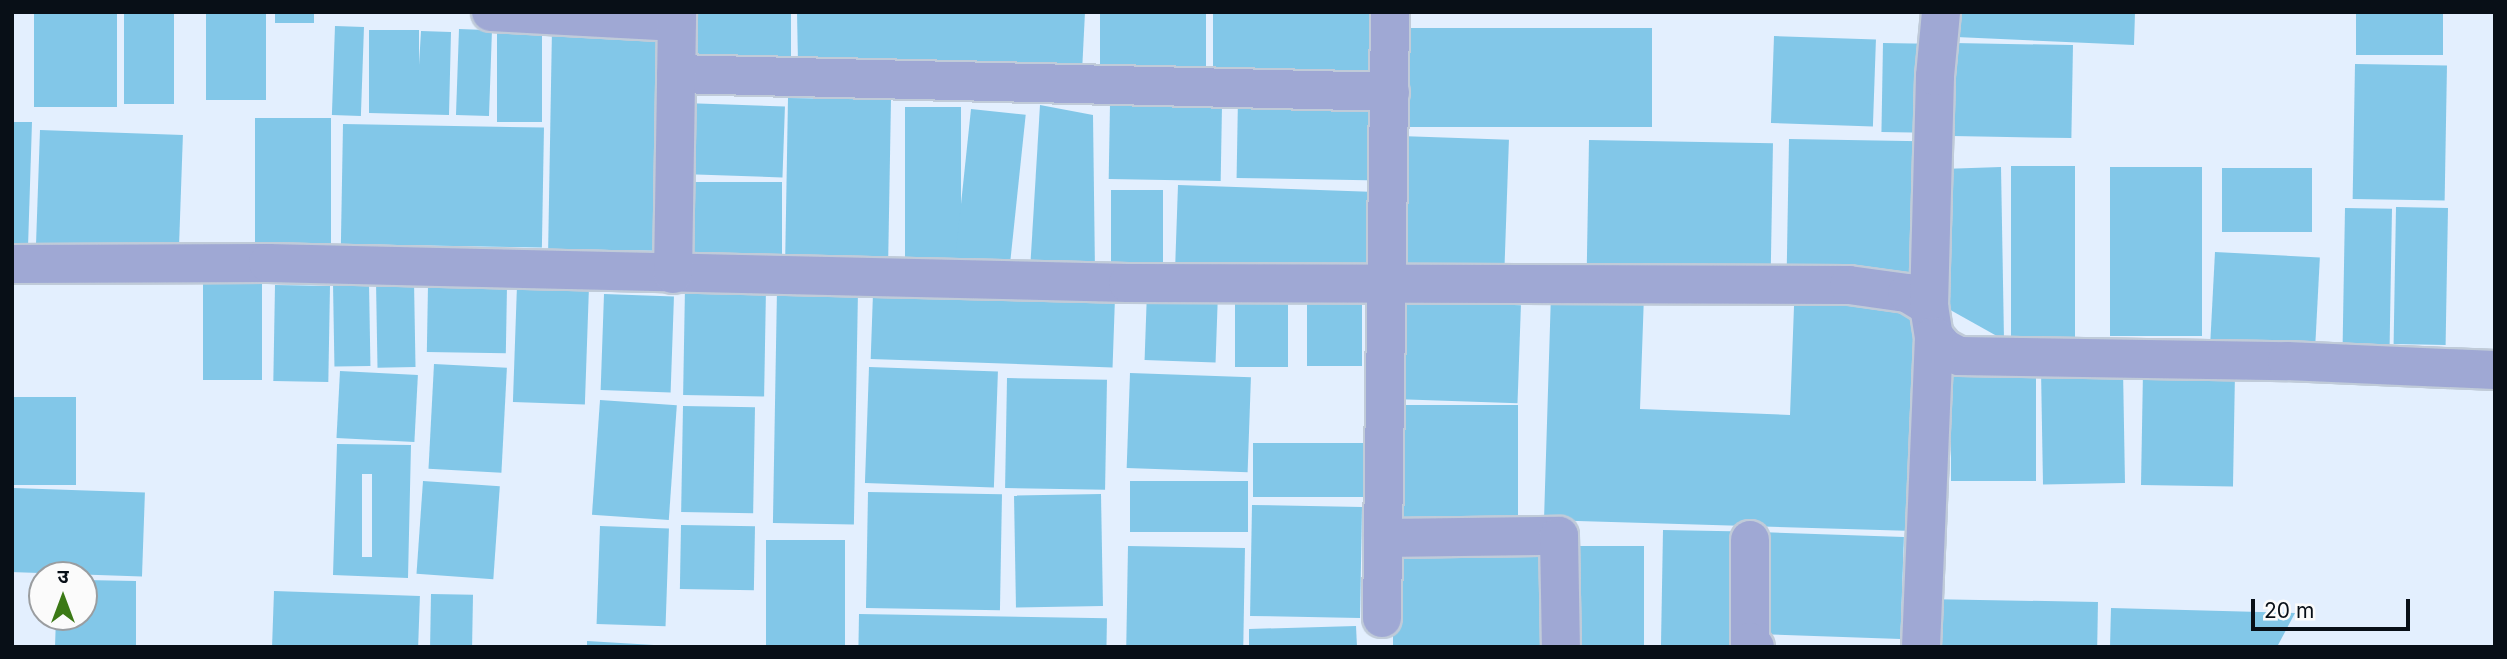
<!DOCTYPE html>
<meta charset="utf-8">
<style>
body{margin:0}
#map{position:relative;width:2507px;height:659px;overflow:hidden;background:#e3effe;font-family:Inter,"Noto Sans Devanagari",sans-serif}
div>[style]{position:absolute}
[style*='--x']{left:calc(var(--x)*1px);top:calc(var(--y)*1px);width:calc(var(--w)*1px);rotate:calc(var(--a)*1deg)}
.building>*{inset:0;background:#82c7e8;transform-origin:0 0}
.roads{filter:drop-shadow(2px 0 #c0cbd9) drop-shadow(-2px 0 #c0cbd9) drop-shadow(0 2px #c0cbd9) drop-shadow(0 -2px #c0cbd9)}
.minor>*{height:38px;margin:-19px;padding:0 19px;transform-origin:19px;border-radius:19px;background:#9fa8d4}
span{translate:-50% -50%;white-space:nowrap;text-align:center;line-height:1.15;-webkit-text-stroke:5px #fbfbfb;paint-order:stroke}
.frame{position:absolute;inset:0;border:14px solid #080f17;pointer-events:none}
.north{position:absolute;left:28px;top:561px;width:70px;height:70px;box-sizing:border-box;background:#fbfbfb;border:2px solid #9a9da0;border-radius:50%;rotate:0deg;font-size:19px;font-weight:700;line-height:28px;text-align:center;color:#080f17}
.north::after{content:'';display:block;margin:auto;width:24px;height:32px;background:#3b7916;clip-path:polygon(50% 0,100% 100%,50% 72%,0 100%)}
.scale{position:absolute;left:2251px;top:599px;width:159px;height:32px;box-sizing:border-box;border:4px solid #080f17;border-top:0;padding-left:9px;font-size:21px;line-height:24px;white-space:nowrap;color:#080f17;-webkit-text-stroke:5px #fbfbfb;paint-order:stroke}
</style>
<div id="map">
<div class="building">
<i style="left:124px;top:12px;width:50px;height:92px"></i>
<i style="left:206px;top:12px;width:60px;height:88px"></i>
<i style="left:275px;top:12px;width:39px;height:11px"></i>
<i style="left:695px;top:12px;width:96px;height:48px"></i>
<i style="clip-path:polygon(797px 12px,1085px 12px,1082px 72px,798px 63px)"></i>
<i style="left:1100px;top:12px;width:106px;height:57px"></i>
<i style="left:1213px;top:12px;width:167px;height:61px"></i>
<i style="clip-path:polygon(1956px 12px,2135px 12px,2134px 45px,1956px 37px)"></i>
<i style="left:2356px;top:12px;width:87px;height:43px"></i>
<i style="left:34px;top:14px;width:83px;height:93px"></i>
<i style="left:335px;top:26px;width:29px;height:89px;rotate:2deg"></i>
<i style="left:497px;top:28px;width:45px;height:94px"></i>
<i style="left:552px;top:28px;width:107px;height:221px;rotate:1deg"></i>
<i style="left:1405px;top:28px;width:247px;height:99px"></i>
<i style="left:459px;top:29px;width:33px;height:86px;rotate:2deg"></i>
<i style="clip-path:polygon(369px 30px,419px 30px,419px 65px,421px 31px,451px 32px,449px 115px,369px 113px)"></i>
<i style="left:1774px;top:36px;width:102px;height:87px;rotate:2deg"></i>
<i style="left:1883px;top:43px;width:45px;height:89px;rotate:1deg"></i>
<i style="left:1954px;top:43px;width:119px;height:93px;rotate:1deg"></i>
<i style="left:2355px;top:64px;width:92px;height:135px;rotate:1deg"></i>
<i style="left:1238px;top:97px;width:144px;height:81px;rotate:1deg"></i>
<i style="left:788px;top:98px;width:103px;height:164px;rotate:1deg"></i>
<i style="left:684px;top:103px;width:101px;height:71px;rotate:2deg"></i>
<i style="left:1110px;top:104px;width:112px;height:75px;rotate:1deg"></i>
<i style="clip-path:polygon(1040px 105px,1093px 115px,1095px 273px,1030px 271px)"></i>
<i style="left:905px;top:107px;width:56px;height:166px"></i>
<i style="left:971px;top:109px;width:55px;height:158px;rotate:6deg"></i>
<i style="left:255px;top:118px;width:76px;height:135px"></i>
<i style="clip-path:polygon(12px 122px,32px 122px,28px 247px,12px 246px)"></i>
<i style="left:343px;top:124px;width:201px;height:120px;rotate:1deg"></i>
<i style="left:40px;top:130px;width:143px;height:123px;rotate:2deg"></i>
<i style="left:1400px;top:136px;width:109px;height:138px;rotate:2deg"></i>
<i style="left:1789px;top:139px;width:132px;height:131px;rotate:1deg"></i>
<i style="left:1589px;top:140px;width:184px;height:134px;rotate:1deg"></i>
<i style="left:2011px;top:166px;width:64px;height:171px"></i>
<i style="clip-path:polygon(2001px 167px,2004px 340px,1945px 307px,1942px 169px)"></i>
<i style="left:2110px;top:167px;width:92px;height:169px"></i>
<i style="left:2222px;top:168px;width:90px;height:64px"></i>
<i style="left:683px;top:182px;width:99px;height:82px"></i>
<i style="left:1178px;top:185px;width:198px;height:82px;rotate:2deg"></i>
<i style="left:1111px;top:190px;width:52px;height:79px"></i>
<i style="left:2396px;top:207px;width:52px;height:137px;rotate:1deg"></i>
<i style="left:2345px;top:208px;width:47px;height:141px;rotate:1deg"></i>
<i style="left:2215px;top:252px;width:105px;height:87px;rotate:3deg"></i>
<i style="left:203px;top:275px;width:59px;height:105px"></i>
<i style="left:414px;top:281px;width:86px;height:38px;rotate:89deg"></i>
<i style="left:369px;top:283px;width:83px;height:36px;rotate:89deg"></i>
<i style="left:275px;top:285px;width:55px;height:96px;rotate:1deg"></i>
<i style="left:428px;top:285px;width:79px;height:67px;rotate:1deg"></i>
<i style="left:517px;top:285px;width:72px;height:117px;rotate:2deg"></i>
<i style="left:685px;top:287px;width:81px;height:108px;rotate:1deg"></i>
<i style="left:777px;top:289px;width:81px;height:234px;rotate:1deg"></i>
<i style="left:1147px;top:291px;width:71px;height:69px;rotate:2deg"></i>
<i style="left:873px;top:293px;width:242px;height:66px;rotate:2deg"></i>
<i style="clip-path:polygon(1551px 293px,1644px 295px,1640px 409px,1790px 415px,1794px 306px,1919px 306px,1914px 531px,1544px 520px)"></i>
<i style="left:604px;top:294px;width:70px;height:96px;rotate:2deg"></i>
<i style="left:1235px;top:297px;width:53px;height:70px"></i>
<i style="left:1307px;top:298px;width:55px;height:68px"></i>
<i style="left:1397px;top:301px;width:124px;height:98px;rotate:2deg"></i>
<i style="left:434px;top:364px;width:73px;height:105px;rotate:3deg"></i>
<i style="left:1951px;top:366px;width:85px;height:115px"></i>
<i style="left:869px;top:367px;width:129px;height:116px;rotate:2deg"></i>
<i style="left:2123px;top:369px;width:114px;height:82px;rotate:89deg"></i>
<i style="left:340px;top:371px;width:78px;height:67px;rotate:3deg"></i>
<i style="left:2143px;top:371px;width:92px;height:114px;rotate:1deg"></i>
<i style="left:1130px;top:373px;width:121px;height:95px;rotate:2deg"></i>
<i style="left:1007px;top:378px;width:100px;height:110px;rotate:1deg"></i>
<i style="left:12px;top:397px;width:64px;height:88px"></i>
<i style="left:600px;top:400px;width:77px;height:115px;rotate:4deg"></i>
<i style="left:1393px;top:405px;width:125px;height:116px"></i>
<i style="left:683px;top:406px;width:72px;height:106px;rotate:1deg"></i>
<i style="left:1253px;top:443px;width:113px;height:54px"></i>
<i style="clip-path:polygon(evenodd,337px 444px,411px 445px,408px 578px,333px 575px,337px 444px,362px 474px,372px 474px,372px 557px,362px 557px,362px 474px)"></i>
<i style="left:423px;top:481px;width:77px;height:93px;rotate:4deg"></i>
<i style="left:1130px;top:481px;width:118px;height:51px"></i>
<i style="left:13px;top:488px;width:132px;height:84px;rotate:2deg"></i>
<i style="left:868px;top:492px;width:134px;height:116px;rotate:1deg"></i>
<i style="left:1101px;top:494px;width:112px;height:87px;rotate:89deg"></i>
<i style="left:1252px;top:505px;width:110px;height:111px;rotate:1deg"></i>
<i style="left:681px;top:525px;width:74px;height:64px;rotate:1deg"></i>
<i style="left:600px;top:526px;width:69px;height:98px;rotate:2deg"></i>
<i style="left:1663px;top:530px;width:81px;height:117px;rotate:1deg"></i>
<i style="left:1759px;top:532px;width:145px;height:102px;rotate:2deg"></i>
<i style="left:766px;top:540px;width:79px;height:107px"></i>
<i style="left:1128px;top:546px;width:117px;height:101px;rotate:1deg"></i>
<i style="left:1393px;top:546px;width:159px;height:101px"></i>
<i style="left:1571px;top:546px;width:73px;height:101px"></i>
<i style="clip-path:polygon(84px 580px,136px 581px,136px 647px,55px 647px,56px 617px,84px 617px)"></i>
<i style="left:274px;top:591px;width:146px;height:56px;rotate:2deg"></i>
<i style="left:431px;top:594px;width:42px;height:53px;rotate:1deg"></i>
<i style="left:1925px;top:599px;width:173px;height:48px;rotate:1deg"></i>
<i style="clip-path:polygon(2111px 608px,2295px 613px,2277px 647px,2110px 647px)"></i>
<i style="left:859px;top:614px;width:248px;height:33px;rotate:1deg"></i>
<i style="clip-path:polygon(1356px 626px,1357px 647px,1249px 647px,1249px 629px)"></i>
<i style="clip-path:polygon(587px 641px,654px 645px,654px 647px,587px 647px)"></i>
</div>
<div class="roads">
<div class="minor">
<i style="--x:491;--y:12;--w:186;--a:3.1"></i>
<i style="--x:676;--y:74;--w:714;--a:1.44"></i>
<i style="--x:12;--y:264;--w:256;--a:-0.2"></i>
<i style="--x:268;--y:263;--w:860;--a:1.33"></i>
<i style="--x:1128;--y:283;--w:721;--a:0.16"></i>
<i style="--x:1849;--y:285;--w:59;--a:7.9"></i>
<i style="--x:1907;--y:293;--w:26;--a:31"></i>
<i style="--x:1929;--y:306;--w:30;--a:81"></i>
<i style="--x:1934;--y:336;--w:16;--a:50"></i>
<i style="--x:1944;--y:348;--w:17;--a:28"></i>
<i style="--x:1959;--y:356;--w:328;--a:0.9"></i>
<i style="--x:2287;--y:361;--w:208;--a:2.5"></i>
<i style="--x:673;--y:274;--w:262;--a:-89.1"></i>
<i style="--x:1929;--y:306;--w:230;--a:-88.5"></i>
<i style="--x:1935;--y:76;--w:64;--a:-84.6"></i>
<i style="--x:1383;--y:538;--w:176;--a:-0.7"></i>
<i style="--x:1559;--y:536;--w:111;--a:89"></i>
<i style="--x:1750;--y:540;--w:102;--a:90"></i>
<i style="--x:1750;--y:642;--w:7;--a:45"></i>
<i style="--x:1382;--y:618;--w:606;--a:-89.24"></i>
<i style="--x:1921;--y:647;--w:311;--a:-87.6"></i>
</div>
</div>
<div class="frame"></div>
<div class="north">उ</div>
<div class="scale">20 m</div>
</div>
